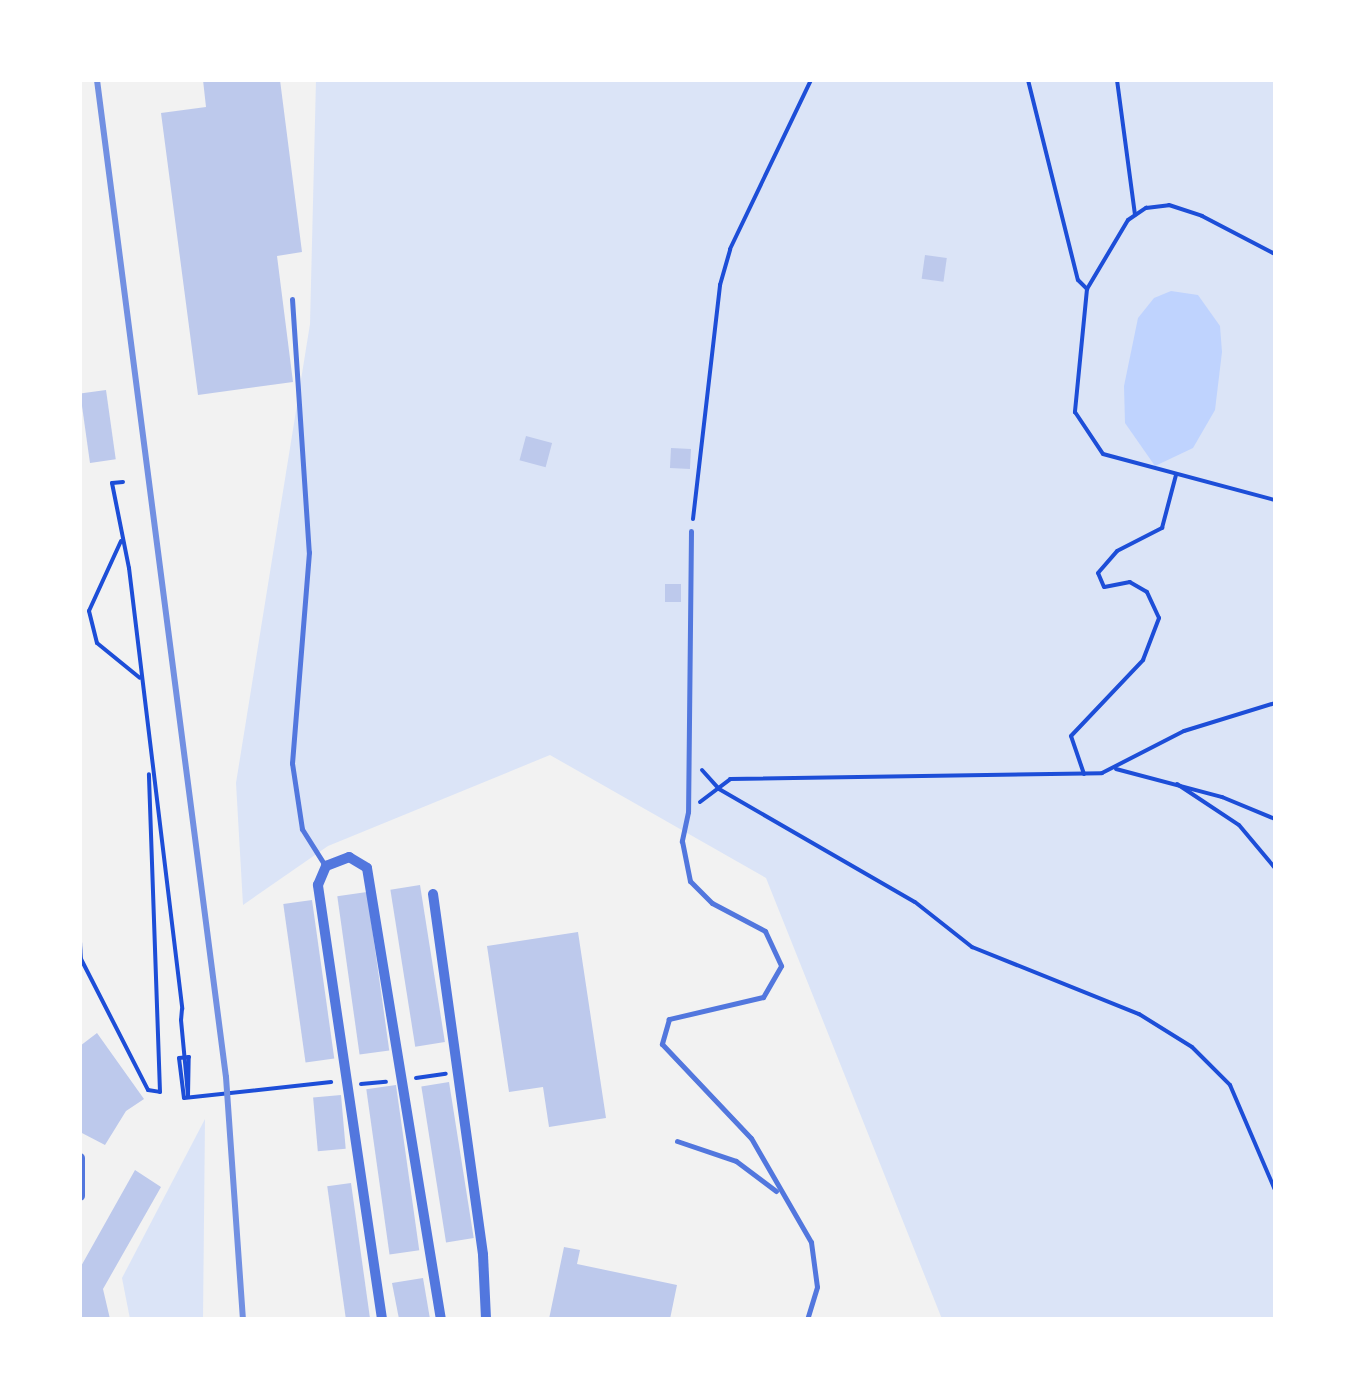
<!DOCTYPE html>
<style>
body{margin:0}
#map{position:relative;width:1355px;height:1399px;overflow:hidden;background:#f2f2f2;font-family:Signika,sans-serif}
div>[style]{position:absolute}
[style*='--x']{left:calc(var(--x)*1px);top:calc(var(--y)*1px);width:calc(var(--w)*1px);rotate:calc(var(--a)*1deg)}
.green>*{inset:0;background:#dbe4f7}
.water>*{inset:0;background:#bfd3fe}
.building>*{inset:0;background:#bdc9ec;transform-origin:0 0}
.path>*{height:4px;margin:-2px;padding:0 2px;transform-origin:2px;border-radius:2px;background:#1d4ed8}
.service>*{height:5px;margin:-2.5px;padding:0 2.5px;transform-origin:2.5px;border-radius:2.5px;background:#5277de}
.minor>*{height:10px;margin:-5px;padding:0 5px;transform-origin:5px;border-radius:5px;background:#5277de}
.rail>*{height:6px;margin:-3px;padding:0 3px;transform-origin:3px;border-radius:3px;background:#7290e2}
span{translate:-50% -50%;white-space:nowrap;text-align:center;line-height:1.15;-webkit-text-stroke:9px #fff;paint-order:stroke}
.frame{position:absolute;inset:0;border:82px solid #fff;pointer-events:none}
</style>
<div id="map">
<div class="green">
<i style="clip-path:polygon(316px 80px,1275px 80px,1275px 1319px,942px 1319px,766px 878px,550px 755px,328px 846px,243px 905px,236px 783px,310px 324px)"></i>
<i style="clip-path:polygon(205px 1119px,203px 1319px,130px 1319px,122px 1278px)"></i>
</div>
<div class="water">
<i style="clip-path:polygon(1171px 291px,1198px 295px,1220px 326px,1222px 352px,1215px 410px,1193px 448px,1155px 466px,1125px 423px,1124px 386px,1138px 318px,1154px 298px)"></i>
</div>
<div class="building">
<i style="clip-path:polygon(203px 80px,280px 80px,302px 252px,277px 256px,293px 382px,198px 395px,161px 113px,206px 107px)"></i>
<i style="left:925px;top:255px;width:22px;height:24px;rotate:8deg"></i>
<i style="left:106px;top:390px;width:70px;height:26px;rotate:82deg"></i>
<i style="left:526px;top:436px;width:27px;height:25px;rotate:15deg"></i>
<i style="left:671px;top:448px;width:20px;height:20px;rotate:3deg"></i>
<i style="left:665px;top:584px;width:16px;height:18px"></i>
<i style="left:420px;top:885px;width:159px;height:30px;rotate:81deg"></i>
<i style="left:367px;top:892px;width:160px;height:30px;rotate:82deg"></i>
<i style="left:312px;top:900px;width:160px;height:29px;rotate:82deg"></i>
<i style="clip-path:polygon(578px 932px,606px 1118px,549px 1127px,543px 1087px,509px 1092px,487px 946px)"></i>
<i style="clip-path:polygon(97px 1033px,144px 1099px,126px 1111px,105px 1145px,80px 1132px,80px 1046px)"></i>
<i style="left:449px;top:1082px;width:158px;height:28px;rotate:81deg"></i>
<i style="left:396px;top:1085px;width:167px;height:30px;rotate:82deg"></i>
<i style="left:341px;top:1095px;width:54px;height:28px;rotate:85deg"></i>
<i style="clip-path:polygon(135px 1170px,161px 1187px,103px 1289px,110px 1319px,80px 1319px,80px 1268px)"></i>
<i style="left:351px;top:1183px;width:137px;height:24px;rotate:82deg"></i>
<i style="clip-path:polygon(564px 1247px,580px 1250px,577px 1264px,677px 1285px,670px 1319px,549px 1319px)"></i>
<i style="clip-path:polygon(423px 1278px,430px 1319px,399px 1319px,392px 1283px)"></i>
</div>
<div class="path">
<i style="--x:1028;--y:80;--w:206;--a:76"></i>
<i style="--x:1078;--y:280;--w:13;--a:45"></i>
<i style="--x:1087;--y:289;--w:80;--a:-59.3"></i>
<i style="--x:1128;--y:220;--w:22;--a:-34"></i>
<i style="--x:1146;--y:208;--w:23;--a:-7"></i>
<i style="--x:1169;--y:205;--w:35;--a:18"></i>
<i style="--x:1202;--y:216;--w:82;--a:27.5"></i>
<i style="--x:1117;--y:80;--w:136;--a:82.4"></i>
<i style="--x:1087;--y:289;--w:124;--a:95.6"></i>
<i style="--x:1075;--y:412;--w:50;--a:56.3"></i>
<i style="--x:1103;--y:454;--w:178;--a:15"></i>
<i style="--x:123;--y:482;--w:11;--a:175"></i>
<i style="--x:112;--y:483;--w:87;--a:78.7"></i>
<i style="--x:129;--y:568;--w:444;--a:83.1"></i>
<i style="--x:182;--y:1009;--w:11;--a:95"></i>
<i style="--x:181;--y:1020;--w:53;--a:84.6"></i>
<i style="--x:186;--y:1073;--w:23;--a:85"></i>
<i style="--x:188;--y:1096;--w:39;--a:-89"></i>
<i style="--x:189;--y:1057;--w:10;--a:174"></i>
<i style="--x:179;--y:1058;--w:40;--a:82.9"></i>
<i style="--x:184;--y:1098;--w:148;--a:-6.2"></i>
<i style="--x:693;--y:519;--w:236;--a:-83.4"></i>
<i style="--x:720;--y:285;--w:37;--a:-74"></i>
<i style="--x:730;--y:249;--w:187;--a:-64.4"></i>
<i style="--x:121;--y:541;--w:77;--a:114.6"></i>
<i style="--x:89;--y:611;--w:33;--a:76"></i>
<i style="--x:97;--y:643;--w:55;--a:39.1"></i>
<i style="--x:1116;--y:769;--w:110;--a:14.8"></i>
<i style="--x:1222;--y:797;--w:57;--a:22.5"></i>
<i style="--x:702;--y:770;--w:25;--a:48"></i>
<i style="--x:719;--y:789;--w:226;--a:30"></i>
<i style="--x:915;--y:902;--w:73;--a:38.3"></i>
<i style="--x:972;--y:947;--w:180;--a:21.9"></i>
<i style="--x:1139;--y:1014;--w:62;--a:31.9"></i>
<i style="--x:1192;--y:1047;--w:54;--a:45"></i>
<i style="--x:1230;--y:1085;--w:114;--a:66.8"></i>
<i style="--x:1084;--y:774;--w:40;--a:-108.9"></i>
<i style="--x:1071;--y:736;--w:105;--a:-46.5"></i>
<i style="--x:1143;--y:660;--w:45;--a:-69.1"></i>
<i style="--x:1159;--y:618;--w:29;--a:-115"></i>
<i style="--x:1147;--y:592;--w:20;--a:-150"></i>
<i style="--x:1130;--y:582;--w:26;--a:169"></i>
<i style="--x:1104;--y:587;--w:15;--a:-113"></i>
<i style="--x:1098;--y:573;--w:29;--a:-49"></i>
<i style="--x:1117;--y:551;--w:51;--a:-27.1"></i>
<i style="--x:1162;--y:528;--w:55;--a:-75.2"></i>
<i style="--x:1177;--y:784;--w:74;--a:33.5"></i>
<i style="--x:1239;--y:825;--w:56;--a:50.1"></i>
<i style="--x:700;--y:802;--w:38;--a:-37"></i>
<i style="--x:730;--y:779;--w:372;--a:-0.9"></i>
<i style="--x:1102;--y:773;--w:92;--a:-27.1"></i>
<i style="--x:1184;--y:731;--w:95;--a:-17.1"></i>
<i style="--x:80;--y:942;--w:17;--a:87"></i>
<i style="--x:81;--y:959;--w:147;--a:62.9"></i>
<i style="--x:148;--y:1090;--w:12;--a:9"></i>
<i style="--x:160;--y:1092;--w:318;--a:-92"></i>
<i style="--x:416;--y:1078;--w:30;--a:-8"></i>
<i style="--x:361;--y:1084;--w:25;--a:-5"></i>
</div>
<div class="service">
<i style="--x:292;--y:299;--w:254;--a:86.2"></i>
<i style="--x:309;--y:552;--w:212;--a:94.6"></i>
<i style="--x:292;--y:763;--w:67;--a:81.4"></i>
<i style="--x:302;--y:829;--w:41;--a:57.8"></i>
<i style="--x:691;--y:531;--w:281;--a:90.6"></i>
<i style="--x:688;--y:812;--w:30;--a:102"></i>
<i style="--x:682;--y:841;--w:41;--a:78.7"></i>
<i style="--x:690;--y:881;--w:31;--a:45"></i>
<i style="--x:712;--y:903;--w:60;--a:27.8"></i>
<i style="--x:765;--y:931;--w:38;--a:65"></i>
<i style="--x:781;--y:966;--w:36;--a:120"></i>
<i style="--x:763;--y:997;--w:97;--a:166.8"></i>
<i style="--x:669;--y:1019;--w:26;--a:106"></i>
<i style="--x:662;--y:1044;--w:129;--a:46.6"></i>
<i style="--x:751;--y:1138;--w:120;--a:60"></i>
<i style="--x:811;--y:1242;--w:45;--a:82.4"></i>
<i style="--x:817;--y:1287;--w:34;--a:107"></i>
<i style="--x:677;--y:1141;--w:62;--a:18.7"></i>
<i style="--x:736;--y:1161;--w:50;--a:36.9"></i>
</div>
<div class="minor">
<i style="--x:433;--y:894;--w:364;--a:82.1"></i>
<i style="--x:483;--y:1255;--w:64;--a:87.3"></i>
<i style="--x:80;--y:1158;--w:38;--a:90"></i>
<i style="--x:382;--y:1319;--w:439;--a:-98.4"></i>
<i style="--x:318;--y:885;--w:21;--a:-67"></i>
<i style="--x:326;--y:866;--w:25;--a:-21"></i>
<i style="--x:349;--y:857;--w:21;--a:31"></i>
<i style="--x:367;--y:868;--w:457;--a:80.7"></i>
</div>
<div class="rail">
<i style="--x:97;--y:80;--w:1005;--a:82.63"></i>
<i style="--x:226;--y:1077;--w:243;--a:86"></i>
</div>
<div class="frame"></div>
</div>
